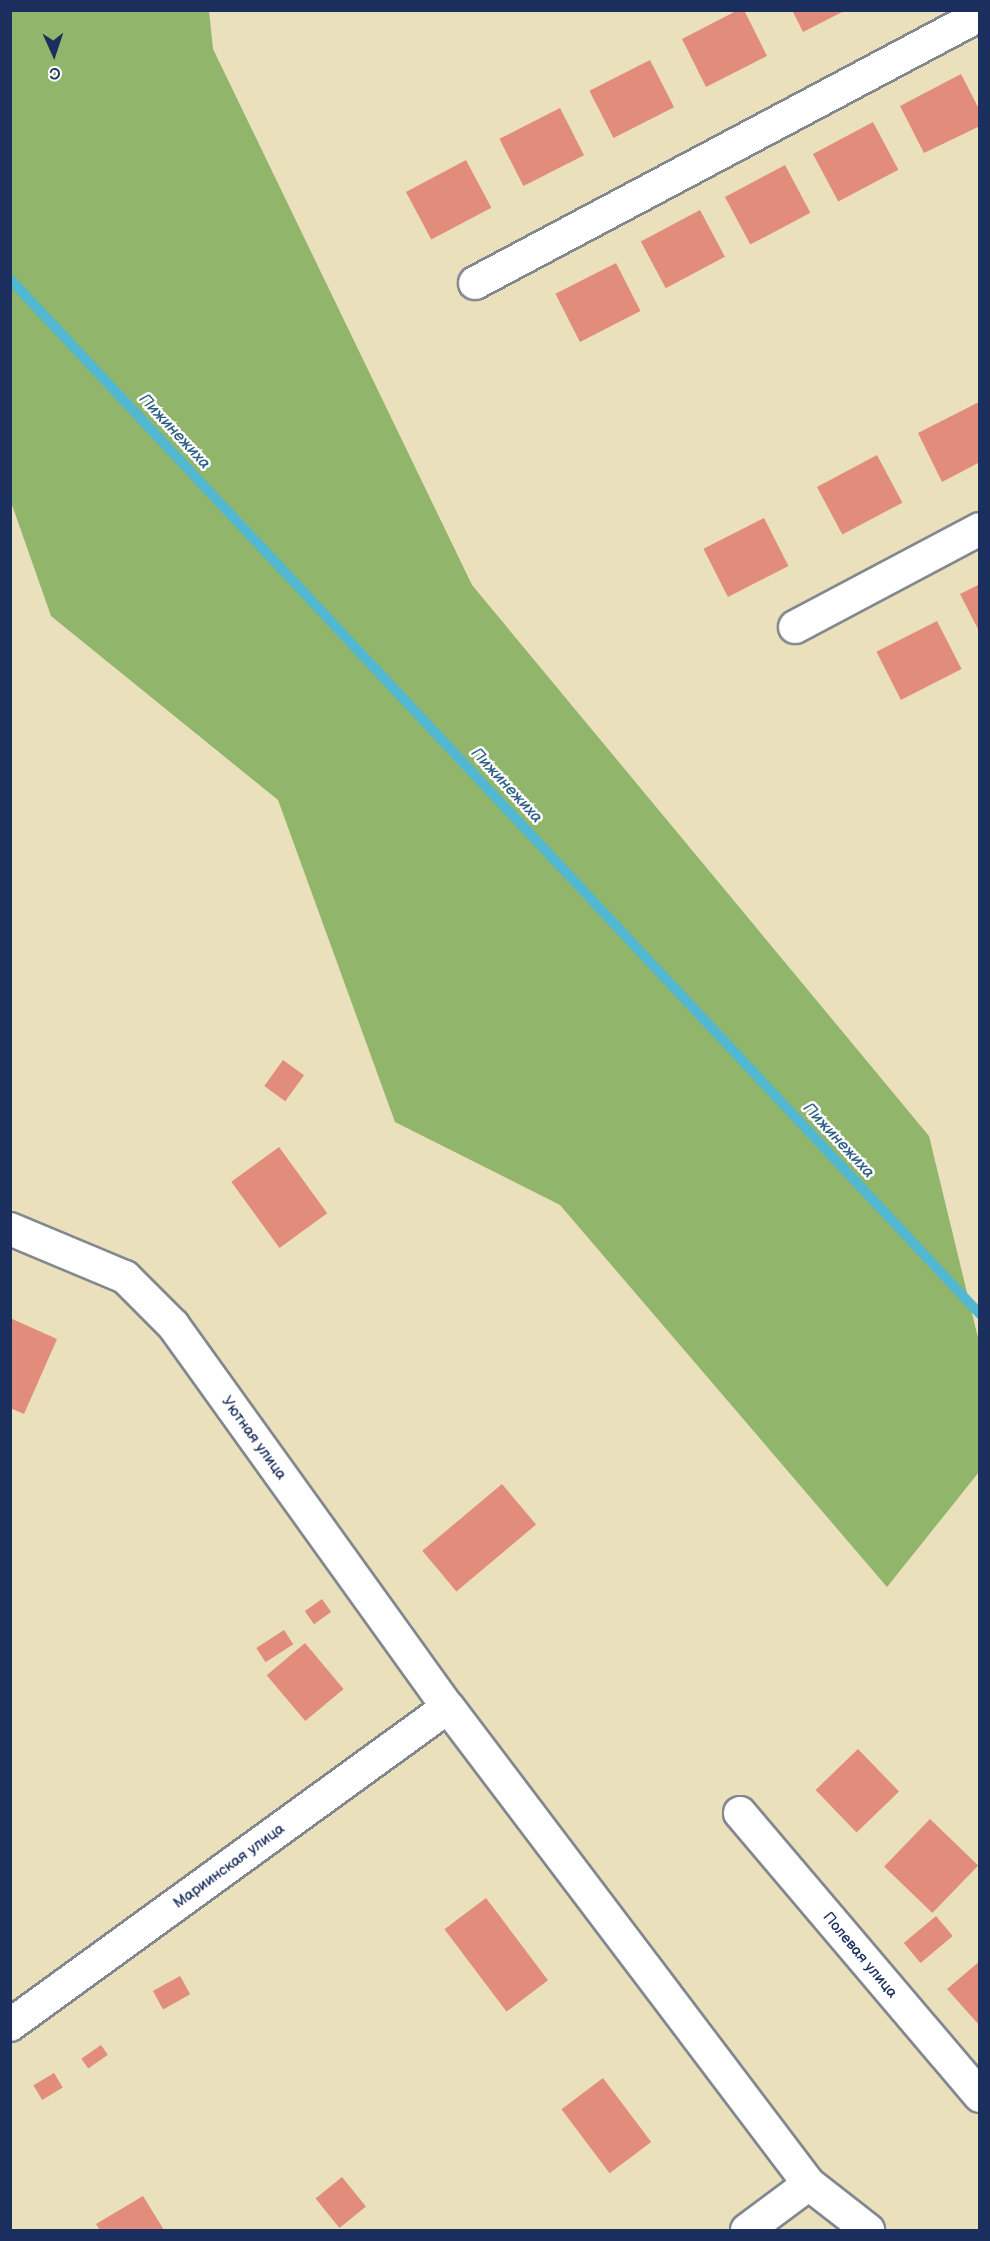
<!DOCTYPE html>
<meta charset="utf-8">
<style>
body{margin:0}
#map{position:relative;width:990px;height:2241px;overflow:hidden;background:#eae0bc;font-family:"Balsamiq Sans",sans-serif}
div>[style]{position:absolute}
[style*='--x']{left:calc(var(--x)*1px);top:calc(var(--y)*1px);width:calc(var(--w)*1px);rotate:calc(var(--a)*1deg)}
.forest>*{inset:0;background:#90b56b}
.stream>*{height:10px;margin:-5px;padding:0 5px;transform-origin:5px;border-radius:5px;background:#52b7d1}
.building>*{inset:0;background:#e28c7c;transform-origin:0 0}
.roads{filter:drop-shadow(2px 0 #82888d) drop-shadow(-2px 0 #82888d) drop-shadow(0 2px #82888d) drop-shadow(0 -2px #82888d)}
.street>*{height:32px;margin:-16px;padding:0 16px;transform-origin:16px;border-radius:16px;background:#fff}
span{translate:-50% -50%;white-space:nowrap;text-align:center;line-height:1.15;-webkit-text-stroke:5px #fff;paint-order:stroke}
.street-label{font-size:15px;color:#1b2f5e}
.water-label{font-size:16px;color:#2e5f86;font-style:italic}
.frame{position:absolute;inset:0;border:12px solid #1b2f5e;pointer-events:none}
.north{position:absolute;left:24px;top:24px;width:60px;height:60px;-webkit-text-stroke:4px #fff;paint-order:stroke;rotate:177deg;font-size:16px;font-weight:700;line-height:24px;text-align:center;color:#1b2f5e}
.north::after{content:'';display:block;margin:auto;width:21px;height:27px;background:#1b2f5e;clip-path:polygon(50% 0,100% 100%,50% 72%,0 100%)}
</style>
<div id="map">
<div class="forest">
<i style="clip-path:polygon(10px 11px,209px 11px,213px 49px,472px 585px,929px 1136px,979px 1342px,979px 1472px,887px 1587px,560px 1205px,395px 1122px,278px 800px,51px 616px,11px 502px)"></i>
</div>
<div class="stream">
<i style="--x:10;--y:279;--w:1418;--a:46.86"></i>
</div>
<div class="building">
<i style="clip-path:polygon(738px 10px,744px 10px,767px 56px,706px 87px,682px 39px)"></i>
<i style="clip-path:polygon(792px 10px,846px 10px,803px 32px)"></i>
<i style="left:650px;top:60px;width:53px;height:68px;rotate:63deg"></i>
<i style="clip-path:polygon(961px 74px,980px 111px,980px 126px,924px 153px,900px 106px)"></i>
<i style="left:560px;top:108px;width:53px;height:68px;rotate:63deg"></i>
<i style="left:873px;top:122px;width:54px;height:68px;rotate:62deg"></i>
<i style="left:466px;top:160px;width:54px;height:68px;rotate:62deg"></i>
<i style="left:785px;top:165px;width:54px;height:68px;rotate:62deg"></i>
<i style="left:700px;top:210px;width:53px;height:67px;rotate:62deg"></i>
<i style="left:616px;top:263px;width:54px;height:68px;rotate:63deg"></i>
<i style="clip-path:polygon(979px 402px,980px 462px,942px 482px,918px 433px)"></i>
<i style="left:877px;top:455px;width:54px;height:68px;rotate:62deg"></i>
<i style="left:764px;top:518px;width:54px;height:68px;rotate:63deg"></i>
<i style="clip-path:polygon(980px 584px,980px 633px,960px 594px)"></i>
<i style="left:937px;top:621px;width:54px;height:68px;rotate:63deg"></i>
<i style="left:283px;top:1060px;width:26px;height:32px;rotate:36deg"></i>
<i style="left:279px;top:1147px;width:82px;height:59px;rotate:54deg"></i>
<i style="clip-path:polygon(10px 1318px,57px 1339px,24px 1414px,10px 1408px)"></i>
<i style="left:502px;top:1484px;width:53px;height:104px;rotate:50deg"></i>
<i style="left:322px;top:1599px;width:16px;height:21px;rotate:55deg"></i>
<i style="left:284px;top:1630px;width:17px;height:33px;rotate:57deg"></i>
<i style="left:305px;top:1643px;width:60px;height:50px;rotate:50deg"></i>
<i style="left:858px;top:1749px;width:59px;height:59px;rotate:46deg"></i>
<i style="left:930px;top:1819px;width:67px;height:66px;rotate:44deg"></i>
<i style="left:486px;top:1898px;width:103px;height:52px;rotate:53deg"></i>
<i style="left:936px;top:1916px;width:26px;height:42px;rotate:50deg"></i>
<i style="clip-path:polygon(980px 1961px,980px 2026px,947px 1989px)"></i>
<i style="left:180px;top:1976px;width:21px;height:31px;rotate:61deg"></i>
<i style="left:101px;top:2045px;width:12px;height:24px;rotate:55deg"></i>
<i style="left:54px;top:2073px;width:17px;height:24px;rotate:59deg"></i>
<i style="left:603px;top:2078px;width:80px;height:52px;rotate:53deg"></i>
<i style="left:342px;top:2177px;width:38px;height:34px;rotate:51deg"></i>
<i style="clip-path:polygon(143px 2196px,164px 2230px,100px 2230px,96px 2224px)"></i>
</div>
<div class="roads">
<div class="street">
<i style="--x:475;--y:283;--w:572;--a:-27.95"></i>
<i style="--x:795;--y:627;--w:209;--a:-27.9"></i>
<i style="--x:10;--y:1229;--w:125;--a:22.7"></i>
<i style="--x:125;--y:1277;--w:68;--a:45"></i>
<i style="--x:173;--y:1325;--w:471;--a:54.3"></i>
<i style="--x:448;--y:1707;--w:598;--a:52.88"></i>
<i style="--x:809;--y:2184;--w:75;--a:37.9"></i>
<i style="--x:740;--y:1813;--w:371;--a:49.7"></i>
<i style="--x:10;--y:2025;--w:541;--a:-35.98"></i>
<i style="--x:747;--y:2230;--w:77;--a:-36.6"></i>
</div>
</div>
<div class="street-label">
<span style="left:254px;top:1438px;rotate:54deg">Уютная улица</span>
<span style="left:229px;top:1866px;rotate:-36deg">Мариинская улица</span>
<span style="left:860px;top:1955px;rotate:50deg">Полевая улица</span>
</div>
<div class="water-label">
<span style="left:174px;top:432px;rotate:47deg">Пижинежиха</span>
<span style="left:506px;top:786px;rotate:47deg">Пижинежиха</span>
<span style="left:838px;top:1141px;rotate:47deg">Пижинежиха</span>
</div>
<div class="frame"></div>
<div class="north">С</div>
</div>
